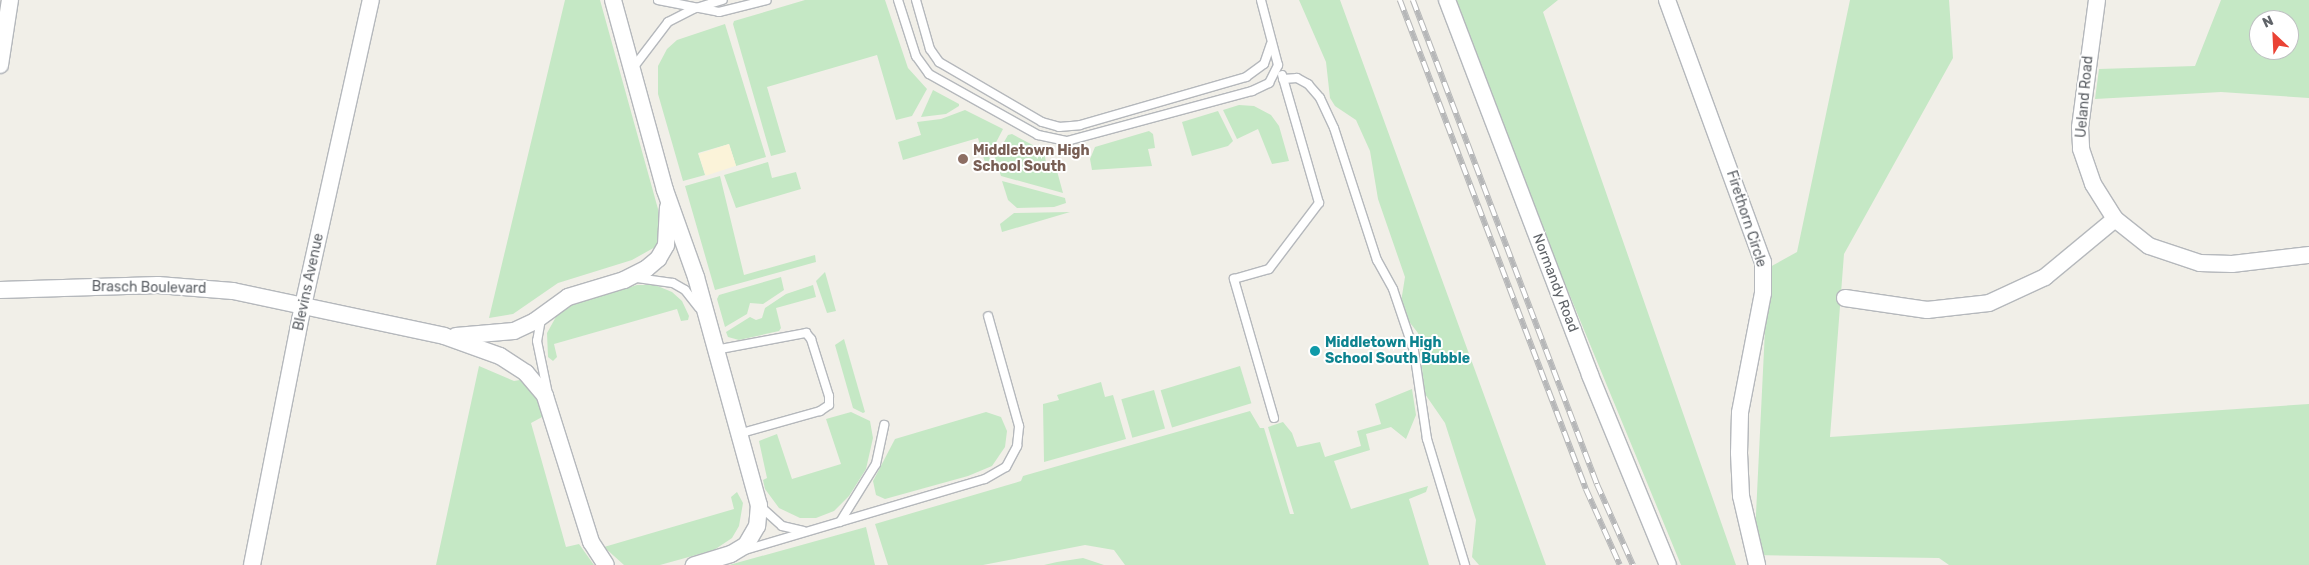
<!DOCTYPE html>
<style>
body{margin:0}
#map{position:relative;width:2309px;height:565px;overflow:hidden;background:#f1efe8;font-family:Rubik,sans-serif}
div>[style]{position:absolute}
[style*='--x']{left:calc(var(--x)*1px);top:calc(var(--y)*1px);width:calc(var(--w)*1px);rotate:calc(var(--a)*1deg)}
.green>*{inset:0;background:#c5e8c5;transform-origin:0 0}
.sand>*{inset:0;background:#fbf3d9;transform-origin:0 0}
.roads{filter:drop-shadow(1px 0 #b5b8bc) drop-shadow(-1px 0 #b5b8bc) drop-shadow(0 1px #b5b8bc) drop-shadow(0 -1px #b5b8bc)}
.lane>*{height:8px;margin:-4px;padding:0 4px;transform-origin:4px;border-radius:4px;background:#fff}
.street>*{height:16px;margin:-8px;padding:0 8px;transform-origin:8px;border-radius:8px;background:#fff}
.rail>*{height:5.5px;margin-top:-2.75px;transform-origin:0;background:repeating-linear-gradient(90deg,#fff 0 11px,#b6b7b8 0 22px);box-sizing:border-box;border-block:1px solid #b6b7b8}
.dots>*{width:14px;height:14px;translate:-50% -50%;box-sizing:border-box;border:2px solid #fff;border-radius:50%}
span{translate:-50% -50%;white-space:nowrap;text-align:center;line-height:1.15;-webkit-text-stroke:4px #fff;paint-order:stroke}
.street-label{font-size:14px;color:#5f6368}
.education-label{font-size:14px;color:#785e54;font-weight:700}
.left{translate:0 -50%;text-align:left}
.culture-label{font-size:14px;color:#0d838f;font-weight:700}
.north{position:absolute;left:2249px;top:10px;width:50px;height:50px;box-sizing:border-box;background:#fff;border:1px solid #bfc1c3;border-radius:50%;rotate:335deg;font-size:14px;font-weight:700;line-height:20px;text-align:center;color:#5f6368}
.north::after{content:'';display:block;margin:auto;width:18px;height:22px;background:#ea4335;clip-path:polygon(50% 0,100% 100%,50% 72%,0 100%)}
</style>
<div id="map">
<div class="green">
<i style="clip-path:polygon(565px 0,600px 0,658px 209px,660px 235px,657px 246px,632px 260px,558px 283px,513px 314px,489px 318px)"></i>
<i style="clip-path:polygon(805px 0,885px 0,908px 68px,927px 89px,912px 116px,896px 120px,877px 55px,767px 87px,786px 152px,771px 156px,733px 24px,734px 21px)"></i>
<i style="clip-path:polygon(1299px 0,1340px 0,1546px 565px,1479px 565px,1472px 557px,1476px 520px,1445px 423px,1425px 394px,1418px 333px,1407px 319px,1401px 302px,1405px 277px,1378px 199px,1370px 151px,1356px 120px,1335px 106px,1330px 98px,1326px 62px)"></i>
<i style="clip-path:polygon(1448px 0,1558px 0,1543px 12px,1736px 565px,1681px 565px)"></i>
<i style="clip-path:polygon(1850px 0,1949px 0,1953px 58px,1844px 254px,1830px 437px,2309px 404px,2309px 565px,1949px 565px,1939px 558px,1754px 555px,1768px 268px,1797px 252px)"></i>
<i style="clip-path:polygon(evenodd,2221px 0,2309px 0,2309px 98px,2221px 92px,2095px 99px,2099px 69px,2195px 66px,2221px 0,2259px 20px,2289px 20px,2289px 50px,2259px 50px,2259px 20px)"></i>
<i style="clip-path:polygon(725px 24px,766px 157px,736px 166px,729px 144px,698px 153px,705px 175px,683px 181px,658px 94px,658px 66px,667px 49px,677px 40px)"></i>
<i style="clip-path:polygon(933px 90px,959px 104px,959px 106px,946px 114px,921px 117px)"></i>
<i style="clip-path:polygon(1239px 105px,1254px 106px,1271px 115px,1279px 126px,1289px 161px,1272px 164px,1258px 129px,1237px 139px,1223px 110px)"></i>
<i style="clip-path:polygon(965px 110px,1003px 129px,989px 156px,994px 172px,987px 170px,978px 138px,903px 160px,898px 142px,921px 135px,917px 122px,941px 119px)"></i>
<i style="clip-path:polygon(1218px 111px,1233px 141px,1228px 146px,1192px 156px,1182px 122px)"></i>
<i style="clip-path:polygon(1149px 131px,1153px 134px,1155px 148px,1148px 149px,1152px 166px,1092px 170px,1090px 159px,1095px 147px)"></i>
<i style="clip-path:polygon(1012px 134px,1044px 151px,1047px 168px,1057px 171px,1063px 193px,1001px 176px,995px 158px,1008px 135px)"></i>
<i style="clip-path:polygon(768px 162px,772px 178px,796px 172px,801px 189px,736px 208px,724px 175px)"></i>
<i style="clip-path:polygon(720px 176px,744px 275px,815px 255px,816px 262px,715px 290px,685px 186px)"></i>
<i style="clip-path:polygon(1002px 181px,1065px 198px,1066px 203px,1054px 207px,1017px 208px,1008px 200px)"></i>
<i style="clip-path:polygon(1070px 212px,1002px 232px,1000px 224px,1014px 213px)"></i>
<i style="clip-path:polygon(825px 272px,836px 311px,827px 313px,816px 281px)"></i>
<i style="clip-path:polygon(781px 277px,784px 290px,763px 304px,750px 303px,747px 314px,725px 327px,717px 299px,719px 295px)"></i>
<i style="clip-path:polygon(637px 285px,655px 285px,672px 292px,682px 301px,689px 316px,688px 320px,681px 321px,677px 309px,554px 344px,557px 357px,553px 361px,548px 357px,547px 333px,557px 315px,571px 305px)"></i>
<i style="clip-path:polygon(813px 285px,816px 297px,776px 308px,781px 328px,779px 331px,739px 340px,728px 337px,726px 332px,750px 317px,756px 320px,762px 318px,765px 308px,786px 294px)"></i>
<i style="clip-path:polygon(844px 339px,865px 412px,863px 413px,853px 408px,835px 345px)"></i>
<i style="clip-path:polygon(479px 366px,514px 381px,520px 380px,537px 398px,544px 416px,531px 423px,566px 547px,579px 544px,594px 565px,436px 565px)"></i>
<i style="left:1240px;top:366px;width:39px;height:83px;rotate:73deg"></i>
<i style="clip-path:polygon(1101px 382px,1105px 397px,1113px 395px,1126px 439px,1044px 462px,1043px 404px,1059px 400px,1057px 395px)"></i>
<i style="clip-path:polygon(1412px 389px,1416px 415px,1406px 439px,1391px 427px,1366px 434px,1370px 450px,1334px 461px,1351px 509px,1428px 486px,1426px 492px,1409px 499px,1429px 565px,1125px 565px,1114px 550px,1085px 545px,983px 565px,888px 565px,875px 524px,1021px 481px,1023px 476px,1250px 411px,1260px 428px,1264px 428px,1290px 514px,1294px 514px,1268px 427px,1283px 422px,1292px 433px,1297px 447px,1320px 442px,1325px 457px,1361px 446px,1357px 431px,1381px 424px,1375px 404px)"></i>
<i style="left:1154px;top:390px;width:40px;height:34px;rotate:74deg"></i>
<i style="clip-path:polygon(851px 412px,870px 421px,873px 438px,866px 469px,849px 496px,834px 511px,816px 518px,800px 518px,779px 508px,765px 489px,763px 480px,767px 478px,759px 441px,777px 434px,792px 479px,841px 464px,826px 419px)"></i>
<i style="clip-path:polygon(986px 412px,1001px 417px,1007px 431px,1005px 447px,992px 466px,968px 476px,885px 499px,876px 495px,873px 481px,895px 439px)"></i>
<i style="clip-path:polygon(737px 492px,743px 503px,739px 526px,732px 538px,714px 550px,660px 565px,624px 565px,604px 547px,734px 509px,731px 497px)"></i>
<i style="clip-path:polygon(866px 527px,875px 565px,729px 565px,816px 541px)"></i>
<i style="clip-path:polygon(1083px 558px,1104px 565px,1044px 565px,1057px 562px)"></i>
</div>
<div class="sand">
<i style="left:729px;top:144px;width:23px;height:32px;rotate:72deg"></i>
</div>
<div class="roads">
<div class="lane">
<i style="--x:658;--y:0;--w:62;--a:11.1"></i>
<i style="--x:719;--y:12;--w:49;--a:-14"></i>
<i style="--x:898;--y:0;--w:59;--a:72.2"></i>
<i style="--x:916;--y:56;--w:22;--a:54"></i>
<i style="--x:929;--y:74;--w:125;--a:29.2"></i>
<i style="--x:1038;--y:135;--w:30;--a:12"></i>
<i style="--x:1067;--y:141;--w:192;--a:-15.1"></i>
<i style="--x:1252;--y:91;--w:19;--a:-25"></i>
<i style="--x:1269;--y:83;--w:20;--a:-63"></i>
<i style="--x:1278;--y:65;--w:67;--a:-104.7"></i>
<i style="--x:916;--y:0;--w:51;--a:74.1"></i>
<i style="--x:930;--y:49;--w:16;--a:55"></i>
<i style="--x:939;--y:62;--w:119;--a:30.2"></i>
<i style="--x:1042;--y:122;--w:18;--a:16"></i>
<i style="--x:1059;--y:127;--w:21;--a:-5"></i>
<i style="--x:1080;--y:125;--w:173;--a:-16.1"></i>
<i style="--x:1246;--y:77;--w:22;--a:-36"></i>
<i style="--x:1264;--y:64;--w:21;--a:-71"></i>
<i style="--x:633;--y:68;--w:58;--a:-52.7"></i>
<i style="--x:668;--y:22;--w:28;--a:-27"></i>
<i style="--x:693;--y:9;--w:31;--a:-17"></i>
<i style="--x:1283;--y:79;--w:14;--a:-4"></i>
<i style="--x:1297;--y:78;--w:13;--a:29"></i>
<i style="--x:1308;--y:84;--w:18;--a:49"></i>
<i style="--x:1320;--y:98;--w:33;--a:65"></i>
<i style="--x:1334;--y:128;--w:139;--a:72"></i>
<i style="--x:1377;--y:260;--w:33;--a:61"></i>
<i style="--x:1393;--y:289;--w:65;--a:71.3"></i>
<i style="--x:1414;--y:351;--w:89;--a:81.6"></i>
<i style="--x:1427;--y:439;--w:132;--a:73.2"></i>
<i style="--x:637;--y:278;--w:36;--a:8"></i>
<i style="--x:673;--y:283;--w:14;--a:30"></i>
<i style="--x:685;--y:290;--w:23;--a:52"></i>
<i style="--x:541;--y:319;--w:22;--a:100"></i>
<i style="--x:537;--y:341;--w:54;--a:78.3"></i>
<i style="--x:715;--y:350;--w:93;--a:-10.6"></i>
<i style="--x:806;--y:333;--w:8;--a:50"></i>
<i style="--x:811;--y:339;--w:60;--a:72.5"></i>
<i style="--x:829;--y:396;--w:9;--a:90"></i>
<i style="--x:829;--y:405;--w:11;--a:146"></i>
<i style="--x:820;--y:411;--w:85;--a:164.3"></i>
<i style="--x:1274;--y:418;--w:145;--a:-106.1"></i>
<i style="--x:1234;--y:279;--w:36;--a:-16"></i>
<i style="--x:1269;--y:269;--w:83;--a:-52.9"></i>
<i style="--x:1319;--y:203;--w:133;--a:-106.1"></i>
<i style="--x:761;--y:507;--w:28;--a:42"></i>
<i style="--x:782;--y:526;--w:22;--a:13"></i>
<i style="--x:840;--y:522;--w:68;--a:-58.2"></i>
<i style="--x:876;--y:464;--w:40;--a:-78"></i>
<i style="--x:745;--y:550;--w:250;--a:-16.5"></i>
<i style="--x:985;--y:479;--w:24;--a:-30"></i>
<i style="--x:1006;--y:467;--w:24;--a:-62"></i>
<i style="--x:1017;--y:446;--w:20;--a:-84"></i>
<i style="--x:1019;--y:426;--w:114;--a:-105.7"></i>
</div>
<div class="street">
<i style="--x:613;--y:0;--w:197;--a:74.7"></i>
<i style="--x:665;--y:190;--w:92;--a:70.4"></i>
<i style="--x:696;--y:277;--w:237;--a:74.6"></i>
<i style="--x:759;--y:505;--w:21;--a:95"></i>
<i style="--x:757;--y:526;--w:22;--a:120"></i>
<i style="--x:746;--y:545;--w:17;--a:149"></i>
<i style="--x:731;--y:554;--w:39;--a:163"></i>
<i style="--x:1447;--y:0;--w:401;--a:69.1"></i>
<i style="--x:1590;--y:375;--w:205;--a:67.7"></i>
<i style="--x:1667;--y:0;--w:279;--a:69.9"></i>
<i style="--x:1763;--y:262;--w:31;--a:90"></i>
<i style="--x:1763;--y:293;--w:122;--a:100.9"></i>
<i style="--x:1740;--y:413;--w:40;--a:91.4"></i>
<i style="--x:1739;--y:453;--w:43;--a:87.3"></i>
<i style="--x:1741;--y:496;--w:71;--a:76.9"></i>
<i style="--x:2097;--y:0;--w:128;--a:97.6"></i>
<i style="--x:2080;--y:127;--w:22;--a:87"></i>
<i style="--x:2081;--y:149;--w:37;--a:71"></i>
<i style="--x:2093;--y:184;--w:41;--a:57.8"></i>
<i style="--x:2115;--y:219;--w:43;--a:38.5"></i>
<i style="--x:2149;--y:246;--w:54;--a:18.4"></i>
<i style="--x:2200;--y:263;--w:32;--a:2"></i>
<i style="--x:2232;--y:264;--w:78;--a:-6.7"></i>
<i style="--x:0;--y:65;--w:66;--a:-81.3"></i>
<i style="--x:0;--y:290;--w:158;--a:-1.8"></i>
<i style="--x:158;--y:285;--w:75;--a:4.6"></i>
<i style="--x:233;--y:291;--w:216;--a:12"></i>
<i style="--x:444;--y:336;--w:59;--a:19.7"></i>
<i style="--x:500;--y:356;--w:31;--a:33"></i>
<i style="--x:526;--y:373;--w:30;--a:50"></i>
<i style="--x:545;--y:396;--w:153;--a:72.5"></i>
<i style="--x:591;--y:542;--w:27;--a:57"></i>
<i style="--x:1845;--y:298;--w:83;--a:8.3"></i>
<i style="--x:1927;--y:310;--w:62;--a:-6.4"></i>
<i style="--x:1989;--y:303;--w:62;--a:-24.9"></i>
<i style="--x:2045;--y:277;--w:91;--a:-39.6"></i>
<i style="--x:456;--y:336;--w:58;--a:-4.9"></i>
<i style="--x:514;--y:331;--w:23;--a:-25"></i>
<i style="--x:535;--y:321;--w:41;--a:-36"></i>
<i style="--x:568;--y:297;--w:59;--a:-16.9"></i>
<i style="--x:624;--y:280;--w:25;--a:-27"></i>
<i style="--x:646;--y:269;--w:16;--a:-40"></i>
<i style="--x:658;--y:259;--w:16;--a:-60"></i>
<i style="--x:666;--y:245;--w:38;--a:-87"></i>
<i style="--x:252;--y:565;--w:264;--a:-78.9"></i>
<i style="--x:303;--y:306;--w:313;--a:-77.5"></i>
</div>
</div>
<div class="rail">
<i style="--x:1400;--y:0;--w:523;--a:69.17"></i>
<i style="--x:1586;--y:489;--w:83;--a:65.9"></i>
<i style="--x:1413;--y:0;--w:518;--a:69.18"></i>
<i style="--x:1597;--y:484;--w:89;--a:66"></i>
</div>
<div class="dots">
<i style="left:963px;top:159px;background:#8d6e63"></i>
<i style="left:1315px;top:351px;background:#0f9aa8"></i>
</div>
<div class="street-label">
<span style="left:2085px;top:97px;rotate:-85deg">Ueland Road</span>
<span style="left:1746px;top:219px;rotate:72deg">Firethorn Circle</span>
<span style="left:309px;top:282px;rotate:-78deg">Blevins Avenue</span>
<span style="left:1555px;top:283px;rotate:69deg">Normandy Road</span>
<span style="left:149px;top:288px;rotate:1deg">Brasch Boulevard</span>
</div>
<div class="education-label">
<span class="left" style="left:973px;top:159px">Middletown High<br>School South</span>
</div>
<div class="culture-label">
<span class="left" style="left:1325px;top:351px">Middletown High<br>School South Bubble</span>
</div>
<div class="north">N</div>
</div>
